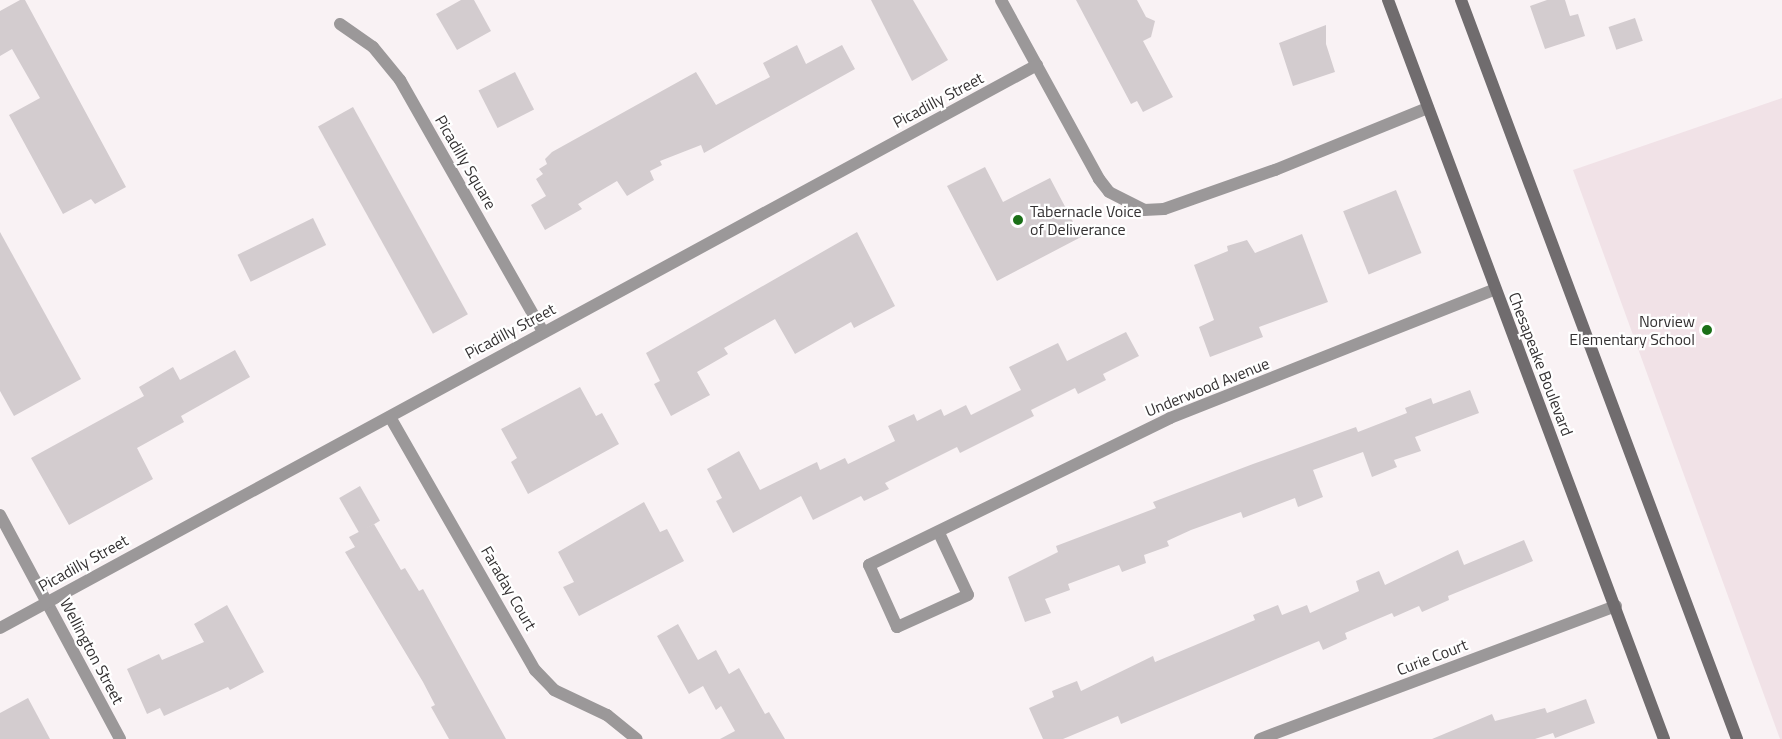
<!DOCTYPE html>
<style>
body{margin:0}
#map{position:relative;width:1782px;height:739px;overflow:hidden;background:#f9f2f4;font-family:"Titillium Web",sans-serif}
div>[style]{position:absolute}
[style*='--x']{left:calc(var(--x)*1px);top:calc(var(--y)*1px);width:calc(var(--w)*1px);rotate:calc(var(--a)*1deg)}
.built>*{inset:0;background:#f1e2e7}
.building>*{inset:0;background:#d3cccf;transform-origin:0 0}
.street>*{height:12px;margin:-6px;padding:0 6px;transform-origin:6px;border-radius:6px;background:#9b9899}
.secondary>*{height:12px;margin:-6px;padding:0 6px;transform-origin:6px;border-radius:6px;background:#706c6e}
.dots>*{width:16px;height:16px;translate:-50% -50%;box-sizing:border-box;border:3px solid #fff;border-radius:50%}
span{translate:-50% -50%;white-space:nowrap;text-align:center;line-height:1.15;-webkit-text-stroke:4.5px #fff;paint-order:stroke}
.street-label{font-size:16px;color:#343132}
.poi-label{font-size:16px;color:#343132}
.left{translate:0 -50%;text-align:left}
.right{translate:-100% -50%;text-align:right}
</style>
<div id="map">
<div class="built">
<i style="clip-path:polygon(1782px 98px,1782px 739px,1780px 739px,1573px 170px)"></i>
</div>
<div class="building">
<i style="clip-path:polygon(20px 0,25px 0,126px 187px,95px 204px,91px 199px,63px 214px,9px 115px,40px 98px,12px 49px,0 56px,0 11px)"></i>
<i style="clip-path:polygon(461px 0,474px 0,491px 31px,457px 50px,436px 14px)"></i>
<i style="clip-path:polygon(871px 0,913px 0,948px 60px,912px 81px)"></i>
<i style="clip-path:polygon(1076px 0,1137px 0,1146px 17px,1155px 21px,1151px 37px,1143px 41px,1173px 97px,1143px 112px,1137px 101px,1131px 104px)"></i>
<i style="clip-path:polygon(1547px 0,1565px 0,1570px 16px,1578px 14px,1585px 36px,1545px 49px,1530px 6px)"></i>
<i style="left:1635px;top:18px;width:24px;height:28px;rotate:71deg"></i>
<i style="clip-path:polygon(1326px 25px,1326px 44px,1335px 72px,1293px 86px,1279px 43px)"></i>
<i style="clip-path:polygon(797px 45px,806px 64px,842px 45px,855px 69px,704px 153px,701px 145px,660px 161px,662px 165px,650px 171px,654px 180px,627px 196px,617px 181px,578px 204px,582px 209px,545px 230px,531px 205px,546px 196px,536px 179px,543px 174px,539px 169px,547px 164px,545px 159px,552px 152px,696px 72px,716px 105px,770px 77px,763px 63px)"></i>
<i style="left:515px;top:72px;width:42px;height:41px;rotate:63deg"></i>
<i style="left:353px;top:107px;width:237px;height:40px;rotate:61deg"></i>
<i style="clip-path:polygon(985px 167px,1003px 202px,1050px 178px,1081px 237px,997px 281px,947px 186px)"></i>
<i style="left:1396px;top:190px;width:68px;height:57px;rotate:68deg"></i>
<i style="left:313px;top:218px;width:30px;height:84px;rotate:64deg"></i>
<i style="clip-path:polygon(0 232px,81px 379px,14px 416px,0 391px)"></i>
<i style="clip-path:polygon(857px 232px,895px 306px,854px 328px,851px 322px,795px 354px,775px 319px,724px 348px,728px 354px,697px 372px,710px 395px,671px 416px,654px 384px,660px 381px,646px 353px)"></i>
<i style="clip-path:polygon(1302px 234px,1328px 302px,1259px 327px,1263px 337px,1210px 357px,1199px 327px,1214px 320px,1194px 265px,1228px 251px,1227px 246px,1247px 240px,1255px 253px)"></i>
<i style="clip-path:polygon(1126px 332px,1139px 356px,1103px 374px,1106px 380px,1078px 394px,1075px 388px,1031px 410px,1034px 416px,960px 453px,957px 447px,885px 483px,889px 489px,864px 501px,861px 496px,813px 520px,801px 496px,733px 533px,716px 501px,722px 498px,707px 469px,739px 451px,760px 490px,817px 462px,820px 470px,845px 458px,848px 464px,895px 441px,888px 426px,914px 414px,917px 421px,941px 409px,944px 416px,966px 405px,971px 415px,1021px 390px,1009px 367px,1058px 343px,1067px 361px)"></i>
<i style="clip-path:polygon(235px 350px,250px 377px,181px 416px,184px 422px,137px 448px,153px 479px,69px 525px,31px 458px,144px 396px,139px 387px,173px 367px,180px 380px)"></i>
<i style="clip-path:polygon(580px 387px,596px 416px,602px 413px,619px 444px,528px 494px,511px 462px,517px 458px,501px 429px)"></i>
<i style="clip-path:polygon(1470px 390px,1479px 413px,1415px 437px,1421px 451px,1394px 460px,1397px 467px,1372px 477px,1363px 452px,1313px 470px,1323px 497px,1298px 507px,1295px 498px,1243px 518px,1241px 512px,1191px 530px,1167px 541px,1169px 546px,1144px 555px,1146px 563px,1122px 572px,1119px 565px,1068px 584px,1070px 590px,1045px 599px,1051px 613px,1025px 622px,1008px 577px,1058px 552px,1056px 546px,1156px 508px,1153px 502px,1253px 464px,1356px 427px,1358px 432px,1407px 413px,1405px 408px,1431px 398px,1433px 404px)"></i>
<i style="left:360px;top:486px;width:40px;height:24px;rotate:60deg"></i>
<i style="clip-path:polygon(644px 502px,660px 532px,667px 529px,684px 561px,579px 616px,563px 587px,574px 582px,558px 552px)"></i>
<i style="clip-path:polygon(374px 524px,401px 570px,405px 568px,419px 591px,423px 589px,506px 739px,449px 739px,431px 707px,435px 705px,423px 682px,345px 552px,355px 547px,349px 537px)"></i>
<i style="clip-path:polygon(1524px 540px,1533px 561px,1448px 596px,1449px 600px,1422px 612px,1419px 606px,1394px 617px,1392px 613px,1345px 633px,1347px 639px,1323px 650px,1319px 641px,1121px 724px,1118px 716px,1063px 739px,1043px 739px,1029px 708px,1054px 697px,1052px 691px,1077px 681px,1081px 691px,1153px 656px,1155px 662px,1255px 620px,1253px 615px,1278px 605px,1282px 615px,1307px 605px,1310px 613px,1359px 591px,1356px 581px,1379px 571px,1385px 585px,1458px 550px,1464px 565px)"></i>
<i style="clip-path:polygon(227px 605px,264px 672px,230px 690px,228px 687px,164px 716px,160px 708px,147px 714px,127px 669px,159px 654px,162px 660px,204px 642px,194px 624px)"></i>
<i style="clip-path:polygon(678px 624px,698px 660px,716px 650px,729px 674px,739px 668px,765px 714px,769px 712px,785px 739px,720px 739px,735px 731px,721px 706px,716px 710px,703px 686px,689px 694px,657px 636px)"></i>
<i style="clip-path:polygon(28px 698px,50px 739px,0 739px,0 713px)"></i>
<i style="clip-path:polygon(1586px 699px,1595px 723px,1555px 738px,1553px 733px,1535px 739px,1432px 739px,1492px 714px,1495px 721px,1545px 708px,1547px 713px)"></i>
</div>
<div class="street">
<i style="--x:1001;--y:0;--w:204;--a:61.3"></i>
<i style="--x:1099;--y:179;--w:16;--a:52"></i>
<i style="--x:1109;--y:192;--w:39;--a:27"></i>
<i style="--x:1144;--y:210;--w:20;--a:-3"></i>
<i style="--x:1164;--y:209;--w:118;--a:-19.4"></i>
<i style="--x:1275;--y:170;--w:165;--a:-22.1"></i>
<i style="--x:340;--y:24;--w:40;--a:34.9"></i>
<i style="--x:373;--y:47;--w:43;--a:50.7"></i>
<i style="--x:400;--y:80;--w:290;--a:60.4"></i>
<i style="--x:390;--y:417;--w:292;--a:60.2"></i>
<i style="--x:535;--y:670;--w:28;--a:46"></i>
<i style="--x:554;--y:690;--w:59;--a:25.3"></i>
<i style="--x:607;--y:715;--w:38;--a:39"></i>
<i style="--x:0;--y:515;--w:254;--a:61.8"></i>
<i style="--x:939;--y:533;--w:68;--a:64.9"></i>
<i style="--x:968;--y:595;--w:78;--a:155.7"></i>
<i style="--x:897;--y:627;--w:68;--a:-114.3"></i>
<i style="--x:869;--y:565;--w:335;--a:-26"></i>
<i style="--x:1170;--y:418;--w:350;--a:-21.6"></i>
<i style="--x:0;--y:628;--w:1180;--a:-28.5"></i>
<i style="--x:1260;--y:739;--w:380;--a:-20.5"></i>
</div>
<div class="secondary">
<i style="--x:1388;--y:0;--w:789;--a:69.52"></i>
<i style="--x:1461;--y:0;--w:789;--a:69.52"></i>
</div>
<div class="dots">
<i style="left:1018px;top:220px;background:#1a6f17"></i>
<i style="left:1707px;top:330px;background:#1a6f17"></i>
</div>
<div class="street-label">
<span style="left:938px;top:100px;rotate:-28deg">Picadilly Street</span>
<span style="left:466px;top:162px;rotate:60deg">Picadilly Square</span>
<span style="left:510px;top:331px;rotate:-28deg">Picadilly Street</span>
<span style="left:1541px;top:364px;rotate:69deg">Chesapeake Boulevard</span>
<span style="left:1207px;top:387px;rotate:-22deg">Underwood Avenue</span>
<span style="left:83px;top:563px;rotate:-29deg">Picadilly Street</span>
<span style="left:509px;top:588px;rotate:60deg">Faraday Court</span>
<span style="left:92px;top:651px;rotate:62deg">Wellington Street</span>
<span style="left:1432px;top:657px;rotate:-21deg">Curie Court</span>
</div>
<div class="poi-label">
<span class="left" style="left:1030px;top:220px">Tabernacle Voice<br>of Deliverance</span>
<span class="right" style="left:1695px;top:330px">Norview<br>Elementary School</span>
</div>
</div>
